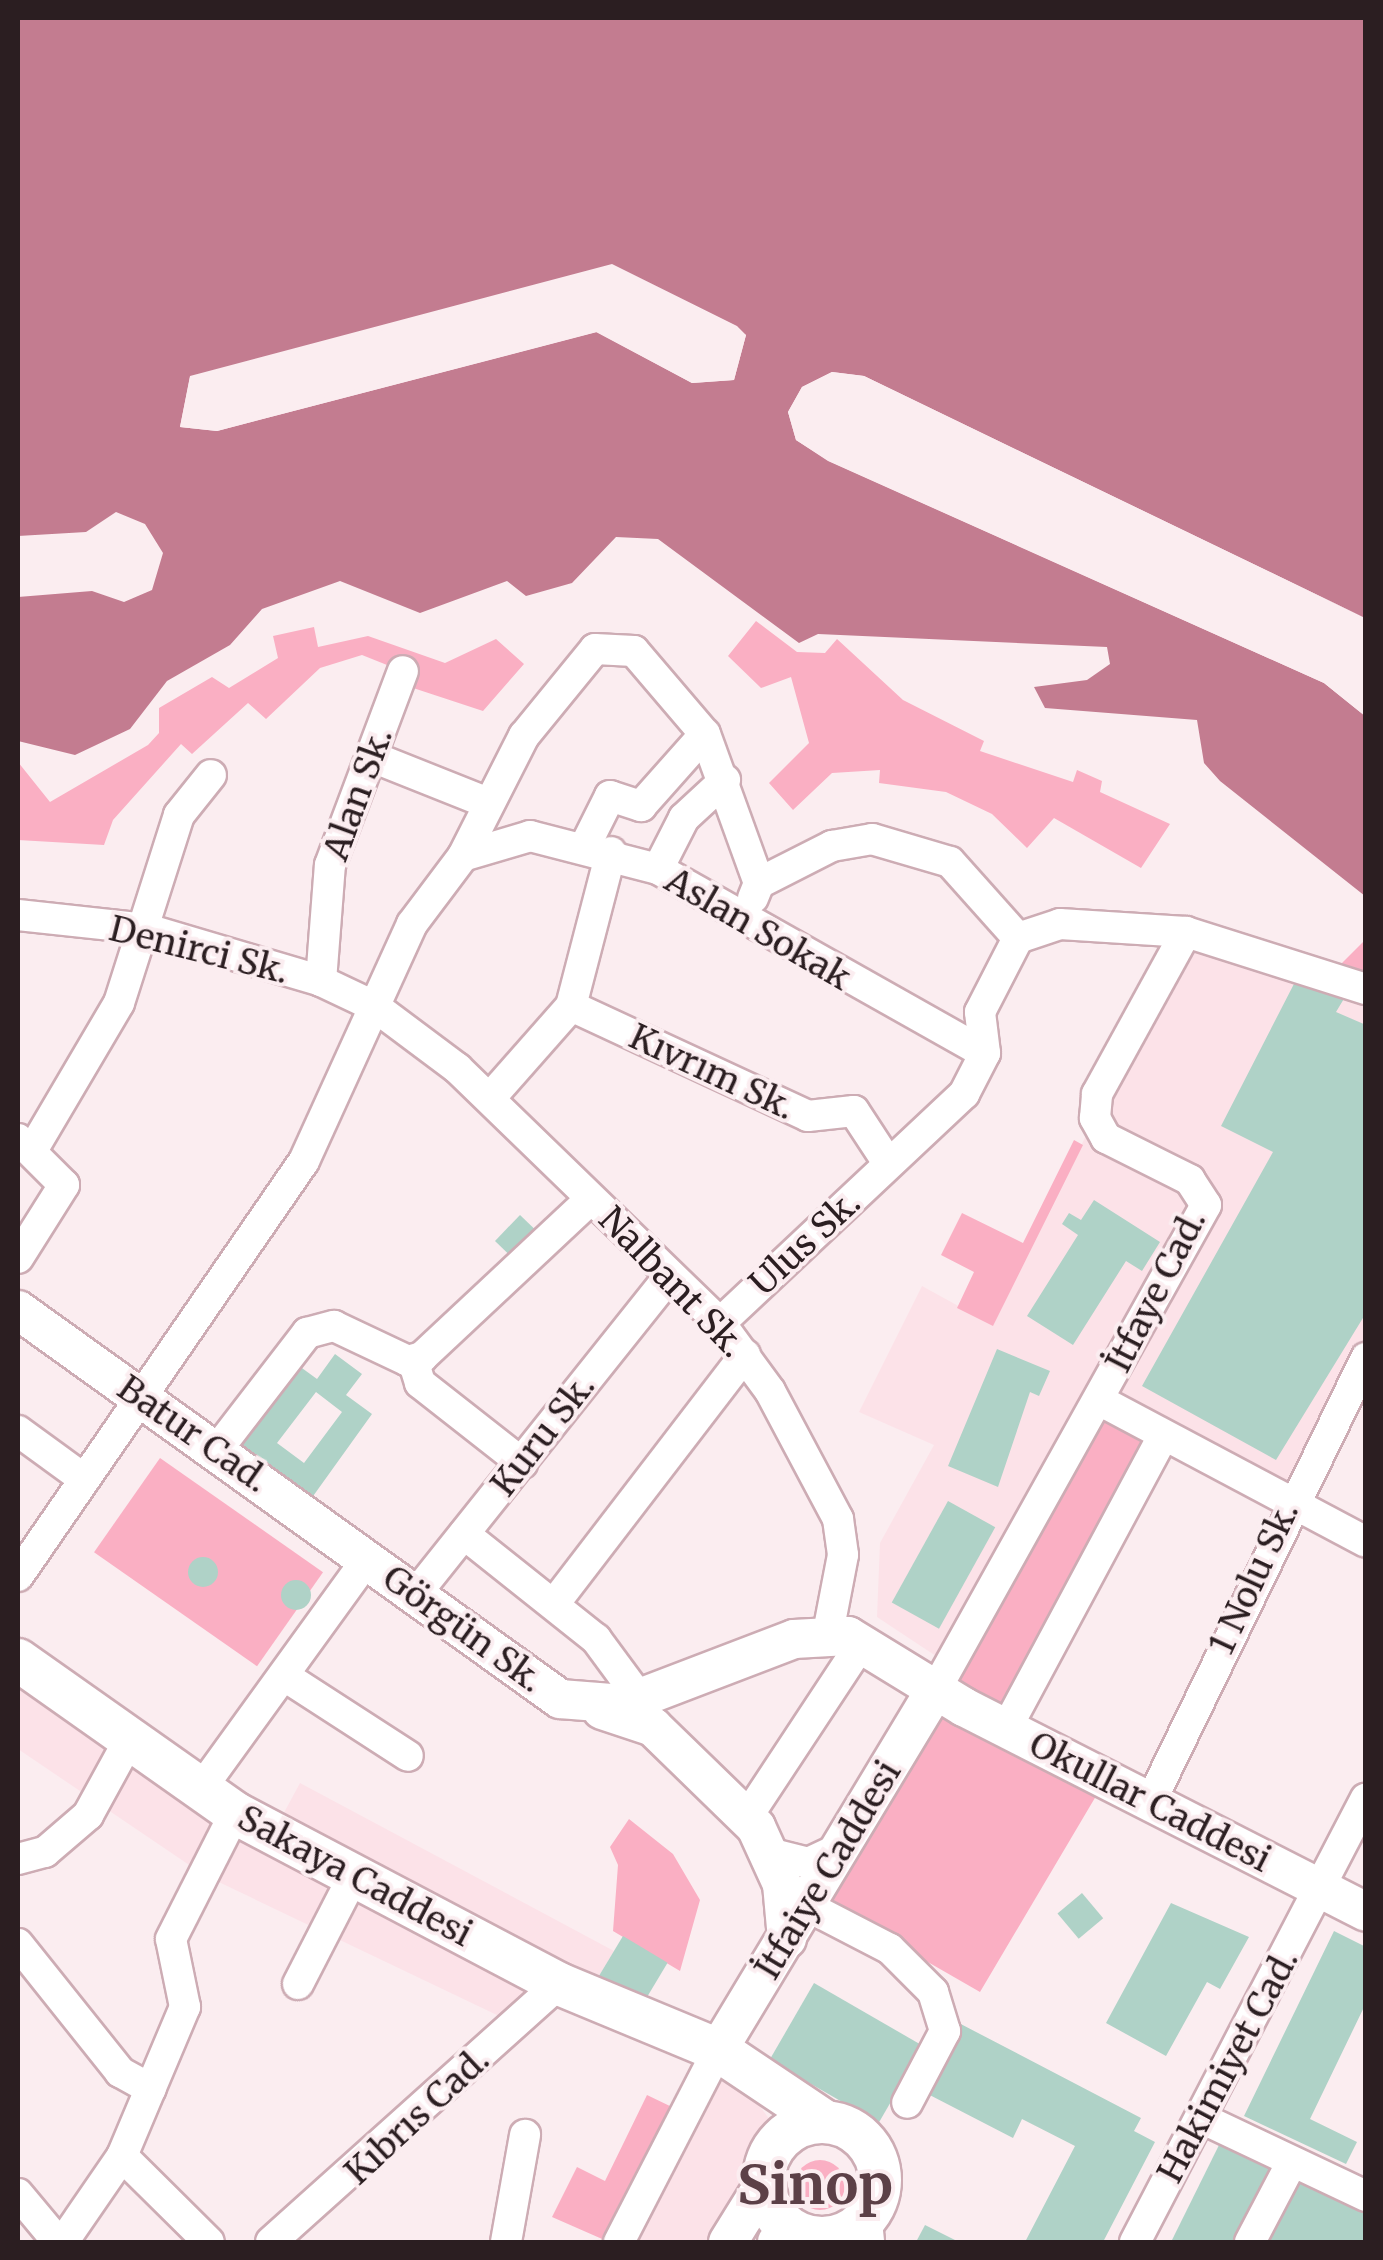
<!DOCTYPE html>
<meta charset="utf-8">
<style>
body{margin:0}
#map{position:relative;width:1383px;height:2260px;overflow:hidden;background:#fbedf0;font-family:Merriweather,serif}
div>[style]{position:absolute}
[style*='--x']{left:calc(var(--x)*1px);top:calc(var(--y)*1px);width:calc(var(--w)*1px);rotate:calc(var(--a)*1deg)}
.built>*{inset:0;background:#fce2e8}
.green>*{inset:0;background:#faafc3;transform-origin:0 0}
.round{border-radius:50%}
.water>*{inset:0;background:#c37c90}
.pier>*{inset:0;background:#fbedf0}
.building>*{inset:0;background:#afd2c7;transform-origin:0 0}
.roads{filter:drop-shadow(2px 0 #cdacb4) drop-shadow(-2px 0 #cdacb4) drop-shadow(0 2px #cdacb4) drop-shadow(0 -2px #cdacb4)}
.minor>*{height:30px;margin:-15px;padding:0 15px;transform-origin:15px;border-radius:15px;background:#fff}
.major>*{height:38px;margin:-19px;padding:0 19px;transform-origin:19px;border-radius:19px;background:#fff}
.highway>*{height:42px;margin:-21px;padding:0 21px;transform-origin:21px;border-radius:21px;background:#fff}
.highway>.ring{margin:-21px;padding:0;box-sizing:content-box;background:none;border:42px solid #fff;border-radius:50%}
span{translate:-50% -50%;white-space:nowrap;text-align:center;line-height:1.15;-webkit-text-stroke:8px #fbedf0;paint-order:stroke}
.street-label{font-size:35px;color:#2b1e21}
.town-label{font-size:55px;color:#5c4047;font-weight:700}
.frame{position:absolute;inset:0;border:20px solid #2b1e21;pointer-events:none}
</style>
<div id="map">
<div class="built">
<i style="clip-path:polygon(1186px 932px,1365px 989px,1365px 1358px,1289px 1502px,1163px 1436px,951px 1666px,877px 1617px,880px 1543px,934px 1445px,859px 1412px,922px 1286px,993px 1325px)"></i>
<i style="clip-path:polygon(18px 1660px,273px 1833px,300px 1783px,614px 1951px,597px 1979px,559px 1984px,516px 2024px,204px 1875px,18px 1749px)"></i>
<i style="clip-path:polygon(718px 2050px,782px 2136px,727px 2242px,609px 2242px)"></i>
</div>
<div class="green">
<i style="clip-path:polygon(756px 621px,797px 652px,825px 653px,837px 639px,903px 700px,984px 741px,980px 751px,1073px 782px,1077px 770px,1102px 781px,1100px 792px,1170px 824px,1141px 868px,1054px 818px,1027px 848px,992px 814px,946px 792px,879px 783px,880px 770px,832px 773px,793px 810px,769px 783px,809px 743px,791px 677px,761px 688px,728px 656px)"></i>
<i style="clip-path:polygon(314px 627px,318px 647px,368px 636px,445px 663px,496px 639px,524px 664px,483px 711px,398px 683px,402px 671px,362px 655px,320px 668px,266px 719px,248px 703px,192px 754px,181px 744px,113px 820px,104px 845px,18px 840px,18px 762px,50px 802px,148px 745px,159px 733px,159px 708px,212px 677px,229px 688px,278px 658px,273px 636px)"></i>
<i style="clip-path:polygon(1365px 940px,1365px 989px,1328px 977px)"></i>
<i style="clip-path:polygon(1074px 1140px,1083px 1145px,993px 1326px,957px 1308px,974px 1272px,941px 1255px,962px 1213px,1023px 1243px)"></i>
<i style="clip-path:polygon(1099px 1400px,1163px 1436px,1006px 1728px,1099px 1791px,980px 1992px,813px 1896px)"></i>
<i style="left:160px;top:1458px;width:199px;height:115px;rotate:35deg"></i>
<i style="clip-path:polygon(629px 1819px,673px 1854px,700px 1900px,680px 1971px,613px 1931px,618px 1865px,610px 1847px)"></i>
<i style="clip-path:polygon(647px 2095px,674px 2108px,609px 2242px,552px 2217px,577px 2167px,605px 2181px)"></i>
<i class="round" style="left:795px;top:2160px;width:50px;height:50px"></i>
</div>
<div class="water">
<i style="clip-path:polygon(evenodd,18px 18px,1365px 18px,1365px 618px,864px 376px,832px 372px,802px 387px,788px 412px,796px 440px,829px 461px,1324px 683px,1365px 716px,1365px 896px,1220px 781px,1204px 763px,1197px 720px,1045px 708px,1034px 687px,1087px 680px,1110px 664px,1107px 647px,818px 634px,799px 643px,658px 539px,616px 537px,572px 583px,526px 596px,507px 581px,420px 613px,340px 581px,262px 609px,230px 645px,167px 681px,130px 729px,75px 755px,18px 741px,18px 597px,92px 591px,124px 602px,152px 590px,163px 553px,145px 524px,116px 512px,86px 532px,18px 536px,18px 18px,612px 265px,746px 335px,734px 380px,692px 383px,597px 332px,217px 431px,180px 427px,190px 377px,612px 265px)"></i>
</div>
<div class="pier">
<i style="clip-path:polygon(evenodd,612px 264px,737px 326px,746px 335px,734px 380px,692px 383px,596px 332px,217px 431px,180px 427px,190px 376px,612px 264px,612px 270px,734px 330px,741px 337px,731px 376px,694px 379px,596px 327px,216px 426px,184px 424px,194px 380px,612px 270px)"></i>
<i style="clip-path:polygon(832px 372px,864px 376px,1365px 618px,863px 380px,833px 377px,806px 391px,793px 413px,800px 437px,831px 456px,1326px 679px,1365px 716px,1324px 683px,828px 461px,796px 440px,788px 412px,802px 387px)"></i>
</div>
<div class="building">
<i style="clip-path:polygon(1297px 978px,1348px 992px,1336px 1012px,1366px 1025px,1366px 1313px,1276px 1460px,1142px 1386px,1273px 1152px,1221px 1126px)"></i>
<i style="clip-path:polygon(1094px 1200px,1160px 1242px,1142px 1271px,1126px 1261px,1073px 1345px,1027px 1316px,1078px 1235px,1062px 1224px,1069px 1213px,1081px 1220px)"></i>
<i style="left:520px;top:1215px;width:30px;height:36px;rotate:44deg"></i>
<i style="clip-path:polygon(997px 1349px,1050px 1371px,1039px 1396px,1030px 1392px,998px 1487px,948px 1466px)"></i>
<i style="clip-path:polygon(evenodd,335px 1354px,362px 1374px,346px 1395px,372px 1414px,311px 1499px,236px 1445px,295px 1363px,317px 1379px,335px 1354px,316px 1392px,342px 1412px,304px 1463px,277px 1443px,316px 1392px)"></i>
<i style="left:948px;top:1501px;width:54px;height:116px;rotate:29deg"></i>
<i class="round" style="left:188px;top:1557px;width:30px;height:30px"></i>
<i class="round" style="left:281px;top:1580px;width:30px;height:30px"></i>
<i style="left:1082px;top:1893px;width:33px;height:32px;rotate:50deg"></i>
<i style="clip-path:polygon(1171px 1903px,1249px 1937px,1220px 1989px,1207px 1982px,1166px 2056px,1106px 2023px)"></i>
<i style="clip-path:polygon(1334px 1931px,1366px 1947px,1366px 2003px,1310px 2119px,1357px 2142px,1346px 2164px,1244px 2116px)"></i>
<i style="left:623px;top:1936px;width:52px;height:50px;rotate:31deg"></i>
<i style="left:814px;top:1983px;width:126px;height:89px;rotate:30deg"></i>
<i style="clip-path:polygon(955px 2021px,1141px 2118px,1134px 2131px,1155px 2142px,1103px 2242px,1025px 2242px,1075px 2146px,1022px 2119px,1013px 2138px,920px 2090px)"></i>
<i style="clip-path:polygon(1221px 2141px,1281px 2172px,1237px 2242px,1171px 2242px)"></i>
<i style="clip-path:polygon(1291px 2175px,1366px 2212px,1366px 2242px,1257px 2242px)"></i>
<i style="clip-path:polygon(925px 2225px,959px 2242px,916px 2242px)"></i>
</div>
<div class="roads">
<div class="minor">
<i style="--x:370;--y:756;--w:127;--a:21.7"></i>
<i style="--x:585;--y:846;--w:56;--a:-63.4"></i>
<i style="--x:610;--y:796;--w:33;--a:18"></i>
<i style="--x:641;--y:806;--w:96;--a:-48.4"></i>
<i style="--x:463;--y:856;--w:70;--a:-16.6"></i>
<i style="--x:530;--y:836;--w:132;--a:14.5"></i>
<i style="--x:658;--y:869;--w:375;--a:29.4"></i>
<i style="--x:658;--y:869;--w:57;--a:-63"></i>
<i style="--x:684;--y:818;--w:56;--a:-42.8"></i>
<i style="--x:753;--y:898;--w:16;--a:-68"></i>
<i style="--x:759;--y:883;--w:82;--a:-26.9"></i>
<i style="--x:832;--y:846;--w:41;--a:-9.9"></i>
<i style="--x:872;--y:839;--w:81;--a:16.4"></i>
<i style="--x:950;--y:862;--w:102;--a:48.2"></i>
<i style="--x:18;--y:915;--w:129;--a:6.2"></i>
<i style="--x:146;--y:929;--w:183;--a:16.5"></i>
<i style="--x:321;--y:981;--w:59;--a:25.3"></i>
<i style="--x:374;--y:1006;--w:104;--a:36.8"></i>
<i style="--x:457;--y:1068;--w:366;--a:44.1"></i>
<i style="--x:720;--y:1323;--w:84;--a:53.7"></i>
<i style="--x:770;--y:1391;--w:145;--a:62"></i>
<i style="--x:838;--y:1519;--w:36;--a:82"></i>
<i style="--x:843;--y:1555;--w:79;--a:100.9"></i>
<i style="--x:321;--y:981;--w:116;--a:-85.6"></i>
<i style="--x:330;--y:865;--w:207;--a:-69.4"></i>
<i style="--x:571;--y:1006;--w:261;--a:24.9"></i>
<i style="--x:808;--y:1116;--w:46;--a:-6.2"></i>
<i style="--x:854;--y:1111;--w:62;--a:56.8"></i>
<i style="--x:571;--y:1006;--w:159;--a:-75.4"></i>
<i style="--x:490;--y:1098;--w:123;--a:-48.6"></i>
<i style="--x:18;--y:1139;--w:65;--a:45"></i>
<i style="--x:64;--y:1185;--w:86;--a:122.2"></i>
<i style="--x:33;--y:1149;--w:169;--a:-59.5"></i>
<i style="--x:119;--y:1003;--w:197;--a:-72.3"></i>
<i style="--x:179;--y:815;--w:51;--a:-51.3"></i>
<i style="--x:720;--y:1323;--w:335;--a:-43.2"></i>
<i style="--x:964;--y:1094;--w:46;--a:-62.9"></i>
<i style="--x:985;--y:1053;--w:41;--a:-97"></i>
<i style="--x:980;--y:1012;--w:83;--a:-62.8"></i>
<i style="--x:1018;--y:938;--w:44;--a:-18.4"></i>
<i style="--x:1060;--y:924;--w:126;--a:3.6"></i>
<i style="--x:1186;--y:932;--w:189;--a:17.6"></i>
<i style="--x:413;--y:1360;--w:24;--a:73"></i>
<i style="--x:420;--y:1383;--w:130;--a:38.1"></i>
<i style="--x:1099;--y:1400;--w:302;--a:28"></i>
<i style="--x:18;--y:1431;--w:82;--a:36"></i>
<i style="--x:217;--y:1450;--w:148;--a:-52.4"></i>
<i style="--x:307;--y:1333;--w:28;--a:-15"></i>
<i style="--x:334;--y:1326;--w:82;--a:25.3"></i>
<i style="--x:408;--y:1361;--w:15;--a:-16"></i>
<i style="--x:422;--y:1357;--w:231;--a:-43.1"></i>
<i style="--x:464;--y:1534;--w:169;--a:38.5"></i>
<i style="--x:596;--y:1639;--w:76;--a:53.6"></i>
<i style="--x:18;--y:1576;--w:504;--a:-55.43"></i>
<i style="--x:304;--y:1161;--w:260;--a:-65.5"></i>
<i style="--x:412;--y:924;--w:85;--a:-53.1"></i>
<i style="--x:463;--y:856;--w:135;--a:-63.1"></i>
<i style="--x:524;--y:736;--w:112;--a:-50.8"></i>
<i style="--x:595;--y:649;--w:39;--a:3"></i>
<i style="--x:634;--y:651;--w:109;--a:49.5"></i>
<i style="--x:705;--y:734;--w:158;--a:70.1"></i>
<i style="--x:415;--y:1595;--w:409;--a:-51.4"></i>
<i style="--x:554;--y:1604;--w:314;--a:-52.5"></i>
<i style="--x:286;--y:1677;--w:145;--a:32.9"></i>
<i style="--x:936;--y:1689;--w:554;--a:-60.84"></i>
<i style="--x:1206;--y:1205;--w:30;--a:-123"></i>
<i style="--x:1190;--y:1180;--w:94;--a:-153.4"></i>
<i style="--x:1106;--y:1138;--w:23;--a:-119"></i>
<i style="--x:1095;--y:1118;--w:24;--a:-85"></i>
<i style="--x:1097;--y:1094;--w:185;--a:-61.2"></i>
<i style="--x:1006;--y:1729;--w:332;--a:-61.8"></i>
<i style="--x:200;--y:1790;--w:285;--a:-54.1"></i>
<i style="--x:1150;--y:1803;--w:495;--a:-64.1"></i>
<i style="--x:747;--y:1817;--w:207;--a:-56.6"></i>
<i style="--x:773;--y:1854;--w:36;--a:14"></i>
<i style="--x:808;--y:1863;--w:40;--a:-25"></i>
<i style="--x:18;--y:1859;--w:28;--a:-15"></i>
<i style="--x:45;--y:1852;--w:57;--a:-40.7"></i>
<i style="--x:88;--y:1815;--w:85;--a:-61.3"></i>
<i style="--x:807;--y:1906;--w:93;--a:27.4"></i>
<i style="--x:890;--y:1949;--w:61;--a:45"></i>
<i style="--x:933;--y:1992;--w:41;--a:72.9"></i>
<i style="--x:945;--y:2031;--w:81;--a:117.8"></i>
<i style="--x:18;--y:1944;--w:164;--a:51.4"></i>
<i style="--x:120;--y:2072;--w:35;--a:29"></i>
<i style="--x:298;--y:1984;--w:120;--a:-62.8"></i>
<i style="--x:1201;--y:2118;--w:183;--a:25.3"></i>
<i style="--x:122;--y:2156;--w:122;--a:44.7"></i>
<i style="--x:18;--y:2194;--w:62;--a:50.2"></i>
<i style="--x:63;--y:2242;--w:104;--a:-55.5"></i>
<i style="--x:122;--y:2156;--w:162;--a:-67.1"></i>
<i style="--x:185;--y:2007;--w:69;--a:-101.6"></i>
<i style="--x:171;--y:1939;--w:141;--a:-63.1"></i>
<i style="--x:271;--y:2242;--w:387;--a:-41.9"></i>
<i style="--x:506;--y:2242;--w:109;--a:-79.9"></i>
<i style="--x:619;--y:2242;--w:216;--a:-62.7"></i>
<i style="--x:1135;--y:2242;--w:500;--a:-62.51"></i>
<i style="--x:1250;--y:2242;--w:90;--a:-62.3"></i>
</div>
<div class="major">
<i style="--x:18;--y:1310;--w:667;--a:35.67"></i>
<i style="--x:560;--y:1699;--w:64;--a:4.5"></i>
<i style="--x:624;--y:1704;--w:182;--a:-20.9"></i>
<i style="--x:794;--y:1639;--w:54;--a:-3.2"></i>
<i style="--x:848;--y:1636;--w:136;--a:31.5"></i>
<i style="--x:964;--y:1707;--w:451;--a:27"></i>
<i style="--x:602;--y:1710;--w:54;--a:18.4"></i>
<i style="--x:653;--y:1727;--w:144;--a:44.2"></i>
<i style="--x:756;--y:1827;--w:63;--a:65.5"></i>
<i style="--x:782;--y:1884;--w:55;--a:84.8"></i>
<i style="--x:718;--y:2050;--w:422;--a:-58.9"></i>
<i style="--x:863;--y:2222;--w:20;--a:84"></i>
<i style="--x:728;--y:2242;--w:68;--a:-58.2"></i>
<i style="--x:777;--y:2242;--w:26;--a:-18"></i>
</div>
<div class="highway">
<i style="--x:18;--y:1660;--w:266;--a:35.2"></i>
<i style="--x:235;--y:1813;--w:366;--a:27.8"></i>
<i style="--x:559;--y:1984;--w:172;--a:22.5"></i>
<i style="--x:718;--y:2050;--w:128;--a:33.8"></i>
<i class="ring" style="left:764px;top:2122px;width:74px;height:74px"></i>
</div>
</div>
<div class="street-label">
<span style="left:358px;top:794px;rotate:-70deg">Alan Sk.</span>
<span style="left:758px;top:929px;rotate:30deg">Aslan Sokak</span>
<span style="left:199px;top:950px;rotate:14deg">Denirci Sk.</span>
<span style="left:712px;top:1072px;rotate:25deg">Kıvrım Sk.</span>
<span style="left:805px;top:1243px;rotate:-43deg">Ulus Sk.</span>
<span style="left:672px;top:1282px;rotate:46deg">Nalbant Sk.</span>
<span style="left:1156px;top:1291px;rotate:-63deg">İtfaye Cad.</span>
<span style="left:193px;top:1434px;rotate:35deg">Batur Cad.</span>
<span style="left:543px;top:1435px;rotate:-52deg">Kuru Sk.</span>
<span style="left:1254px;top:1578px;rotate:-65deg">1 Nolu Sk.</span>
<span style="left:463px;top:1629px;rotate:36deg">Görgün Sk.</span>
<span style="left:1150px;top:1802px;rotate:27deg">Okullar Caddesi</span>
<span style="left:828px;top:1870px;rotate:-59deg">İtfaiye Caddesi</span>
<span style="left:355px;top:1876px;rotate:28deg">Sakaya Caddesi</span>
<span style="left:1228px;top:2066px;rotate:-62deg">Hakimiyet Cad.</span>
<span style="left:417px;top:2116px;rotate:-43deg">Kıbrıs Cad.</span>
</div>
<div class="town-label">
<span style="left:815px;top:2185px">Sinop</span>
</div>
<div class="frame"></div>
</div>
